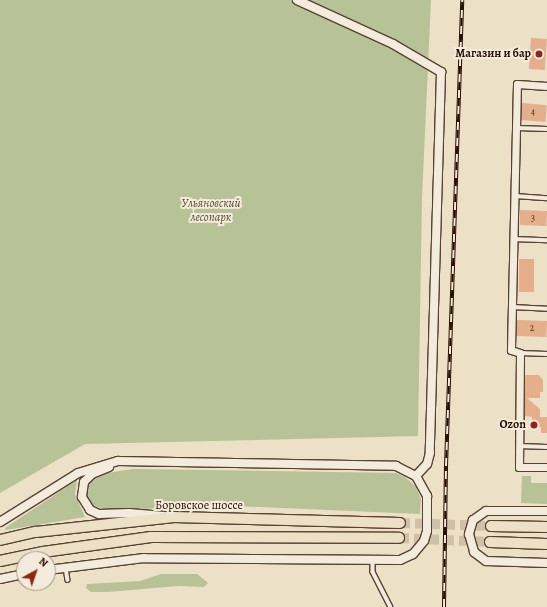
<!DOCTYPE html>
<meta charset="utf-8">
<style>
body{margin:0}
#map{position:relative;width:547px;height:607px;overflow:hidden;background:#ece0c7;font-family:Alegreya,serif}
div>[style]{position:absolute}
[style*='--x']{left:calc(var(--x)*1px);top:calc(var(--y)*1px);width:calc(var(--w)*1px);rotate:calc(var(--a)*1deg)}
.green>*{inset:0;background:#b7c296}
.building>*{inset:0;background:#e5af8b;transform-origin:0 0}
.primary-tunnel>*{height:10px;margin-top:-5px;transform-origin:0;background:repeating-linear-gradient(90deg,#cfc0a9 0 10px,transparent 0 15px)}
.roads{filter:drop-shadow(1px 0 #594232) drop-shadow(-1px 0 #594232) drop-shadow(0 1px #594232) drop-shadow(0 -1px #594232)}
.service>*{height:3.5px;margin:-1.75px;padding:0 1.75px;transform-origin:1.75px;border-radius:1.75px;background:#f3ebdb}
.minor>*{height:7px;margin:-3.5px;padding:0 3.5px;transform-origin:3.5px;border-radius:3.5px;background:#f3ebdb}
.tertiary>*{height:8px;margin:-4px;padding:0 4px;transform-origin:4px;border-radius:4px;background:#f3ebdb}
.primary>*{height:10px;margin:-5px;padding:0 5px;transform-origin:5px;border-radius:5px;background:#ece0c7}
.rail>*{height:4px;margin-top:-2px;transform-origin:0;background:repeating-linear-gradient(90deg,#f3ebdb 0 8px,#280e00 0 16px);box-sizing:border-box;border-block:1px solid #280e00}
.dots>*{width:11px;height:11px;translate:-50% -50%;box-sizing:border-box;border:2px solid #f3ebdb;border-radius:50%}
span{translate:-50% -50%;white-space:nowrap;text-align:center;line-height:1.15;-webkit-text-stroke:4px #f3ebdb;paint-order:stroke}
.number-label{font-size:10px;color:#573623}
.number-label span{-webkit-text-stroke-width:0}
.poi-label{font-size:12px;color:#280e00;font-weight:700}
.right{translate:-100% -50%;text-align:right}
.park-label{font-size:12px;color:#5a4d34;font-style:italic}
.street-label{font-size:12px;color:#280e00}
.north{position:absolute;left:16px;top:551px;width:40px;height:40px;box-sizing:border-box;background:#f3ebdb;border:1px solid #a29383;border-radius:50%;rotate:40deg;font-size:11px;font-weight:700;line-height:16px;text-align:center;color:#280e00}
.north::after{content:'';display:block;margin:auto;width:14px;height:18px;background:#8f2418;clip-path:polygon(50% 0,100% 100%,50% 72%,0 100%)}
</style>
<div id="map">
<div class="green">
<i style="clip-path:polygon(0 0,431px 0,422px 198px,418px 436px,85px 444px,0 493px)"></i>
<i style="clip-path:polygon(133px 469px,396px 473px,405px 477px,416px 487px,421px 499px,420px 514px,212px 505px,107px 511px,91px 504px,86px 494px,91px 480px,101px 474px)"></i>
<i style="clip-path:polygon(522px 476px,531px 476px,531px 483px,547px 483px,547px 504px,521px 503px)"></i>
<i style="clip-path:polygon(77px 480px,75px 494px,85px 517px,6px 530px,5px 528px)"></i>
<i style="clip-path:polygon(161px 574px,197px 574px,208px 583px,204px 587px,178px 586px,108px 592px,91px 592px,86px 588px,87px 584px,140px 581px)"></i>
</div>
<div class="building">
<i style="left:531px;top:38px;width:16px;height:31px;rotate:4deg"></i>
<i style="left:522px;top:103px;width:25px;height:17px;rotate:5deg"></i>
<i style="left:520px;top:210px;width:27px;height:15px;rotate:2deg"></i>
<i style="left:519px;top:259px;width:15px;height:33px"></i>
<i style="left:517px;top:320px;width:30px;height:16px;rotate:2deg"></i>
<i style="clip-path:polygon(525px 375px,539px 375px,543px 380px,543px 392px,540px 392px,540px 398px,527px 398px,540px 409px,540px 417px,547px 417px,547px 433px,541px 433px,541px 427px,532px 427px,532px 417px,525px 416px)"></i>
</div>
<div class="primary-tunnel">
<i style="--x:400;--y:523;--w:91;--a:1.9"></i>
<i style="--x:399;--y:538;--w:91;--a:2.5"></i>
</div>
<div class="roads">
<div class="service">
<i style="--x:517;--y:128;--w:30;--a:2"></i>
<i style="--x:515;--y:196;--w:32;--a:4"></i>
<i style="--x:513;--y:239;--w:34;--a:2"></i>
<i style="--x:512;--y:307;--w:35;--a:3"></i>
<i style="--x:520;--y:353;--w:27;--a:2"></i>
<i style="--x:519;--y:446;--w:28;--a:2"></i>
<i style="--x:373;--y:561;--w:11;--a:90"></i>
<i style="--x:373;--y:572;--w:39;--a:63"></i>
<i style="--x:66;--y:568;--w:12;--a:81"></i>
</div>
<div class="minor">
<i style="--x:547;--y:86;--w:30;--a:-176"></i>
<i style="--x:517;--y:84;--w:266;--a:91.3"></i>
<i style="--x:511;--y:350;--w:9;--a:18"></i>
<i style="--x:520;--y:353;--w:114;--a:90.5"></i>
<i style="--x:519;--y:467;--w:28;--a:0"></i>
</div>
<div class="tertiary">
<i style="--x:297;--y:0;--w:106;--a:24.6"></i>
<i style="--x:393;--y:44;--w:56;--a:30.3"></i>
<i style="--x:441;--y:72;--w:381;--a:91.7"></i>
<i style="--x:430;--y:453;--w:11;--a:105"></i>
<i style="--x:427;--y:464;--w:16;--a:133"></i>
<i style="--x:109;--y:467;--w:18;--a:158"></i>
<i style="--x:92;--y:474;--w:11;--a:135"></i>
<i style="--x:84;--y:482;--w:15;--a:98"></i>
<i style="--x:82;--y:497;--w:15;--a:58"></i>
<i style="--x:90;--y:510;--w:10;--a:24"></i>
<i style="--x:99;--y:514;--w:30;--a:-2"></i>
<i style="--x:129;--y:513;--w:38;--a:5"></i>
<i style="--x:547;--y:511;--w:61;--a:180"></i>
<i style="--x:486;--y:511;--w:16;--a:145"></i>
<i style="--x:473;--y:520;--w:15;--a:106"></i>
<i style="--x:469;--y:534;--w:19;--a:74"></i>
<i style="--x:474;--y:552;--w:15;--a:37"></i>
<i style="--x:486;--y:561;--w:61;--a:1.9"></i>
<i style="--x:0;--y:522;--w:92;--a:-32.1"></i>
<i style="--x:78;--y:473;--w:42;--a:-16.7"></i>
<i style="--x:118;--y:461;--w:278;--a:1"></i>
<i style="--x:396;--y:466;--w:22;--a:27"></i>
<i style="--x:416;--y:476;--w:23;--a:61"></i>
<i style="--x:427;--y:496;--w:35;--a:90"></i>
<i style="--x:427;--y:531;--w:10;--a:107"></i>
<i style="--x:424;--y:541;--w:17;--a:130"></i>
<i style="--x:413;--y:554;--w:14;--a:155"></i>
<i style="--x:400;--y:560;--w:256;--a:-179.6"></i>
<i style="--x:144;--y:558;--w:97;--a:172.9"></i>
<i style="--x:0;--y:579;--w:25;--a:-12"></i>
</div>
<div class="primary">
<i style="--x:491;--y:526;--w:56;--a:1"></i>
<i style="--x:0;--y:540;--w:37;--a:-13"></i>
<i style="--x:36;--y:532;--w:139;--a:-6.2"></i>
<i style="--x:174;--y:517;--w:226;--a:1.5"></i>
<i style="--x:490;--y:542;--w:57;--a:2"></i>
<i style="--x:0;--y:561;--w:44;--a:-11.8"></i>
<i style="--x:43;--y:552;--w:109;--a:-7.9"></i>
<i style="--x:151;--y:537;--w:248;--a:0.2"></i>
</div>
</div>
<div class="rail">
<i style="--x:444;--y:607;--w:141;--a:-89.2"></i>
<i style="--x:446;--y:466;--w:466;--a:-88"></i>
</div>
<div class="dots">
<i style="left:539px;top:54px;background:#8f2418"></i>
<i style="left:534px;top:425px;background:#8f2418"></i>
</div>
<div class="number-label">
<span style="left:533px;top:112px">4</span>
<span style="left:533px;top:218px">3</span>
<span style="left:532px;top:328px">2</span>
</div>
<div class="poi-label">
<span class="right" style="left:531px;top:54px">Магазин и бар</span>
<span class="right" style="left:526px;top:425px">Ozon</span>
</div>
<div class="park-label">
<span style="left:211px;top:211px">Ульяновский<br>лесопарк</span>
</div>
<div class="street-label">
<span style="left:199px;top:506px">Боровское шоссе</span>
</div>
<div class="north">N</div>
</div>
